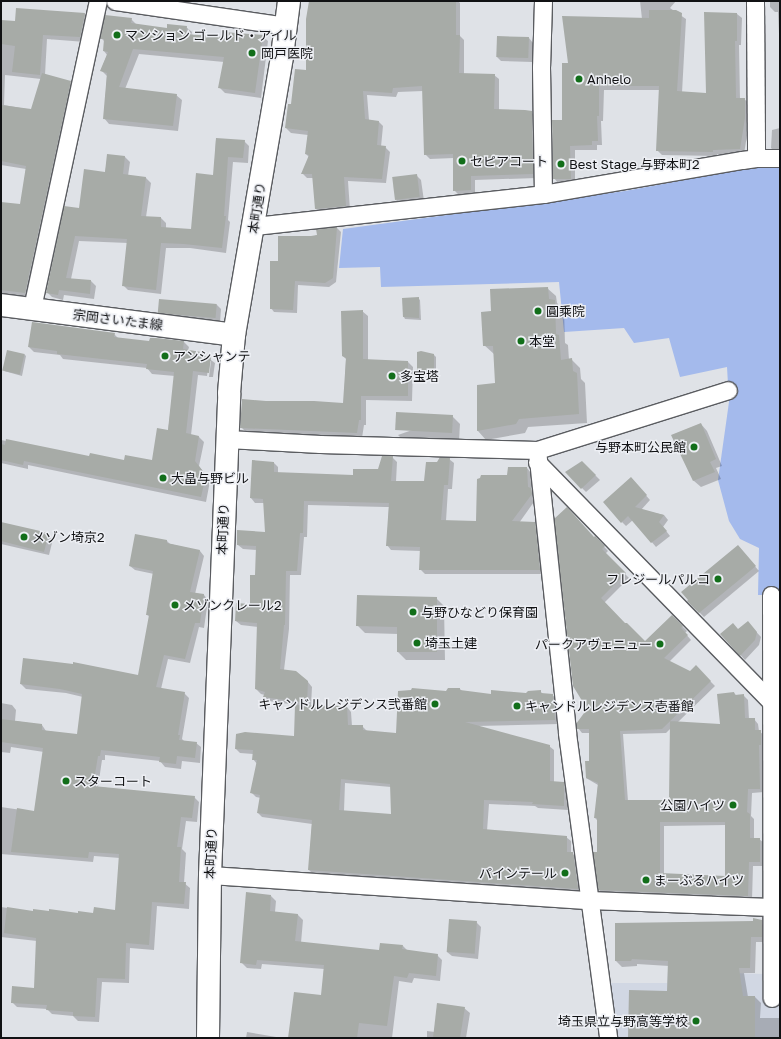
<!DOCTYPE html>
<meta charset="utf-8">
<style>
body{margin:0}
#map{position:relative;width:781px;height:1039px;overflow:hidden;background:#dfe2e7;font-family:"Golos Text","Noto Sans JP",sans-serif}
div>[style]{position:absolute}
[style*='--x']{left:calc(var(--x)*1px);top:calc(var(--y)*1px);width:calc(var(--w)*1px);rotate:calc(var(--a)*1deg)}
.built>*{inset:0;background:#d1d7e3}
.green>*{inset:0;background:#a4baec}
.shadow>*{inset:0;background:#0003}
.building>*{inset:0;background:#a7aba7;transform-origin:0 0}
.roads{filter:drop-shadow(1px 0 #5a5c60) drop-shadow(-1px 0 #5a5c60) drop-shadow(0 1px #5a5c60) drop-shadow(0 -1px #5a5c60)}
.street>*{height:17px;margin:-8.5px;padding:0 8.5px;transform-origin:8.5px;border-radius:8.5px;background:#fff}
.secondary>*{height:22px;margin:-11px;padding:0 11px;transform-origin:11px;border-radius:11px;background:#fff}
.dots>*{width:11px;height:11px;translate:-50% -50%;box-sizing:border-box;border:2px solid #edeff4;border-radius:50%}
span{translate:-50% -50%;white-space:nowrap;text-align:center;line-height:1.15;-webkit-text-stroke:3px #edeff4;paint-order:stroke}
.poi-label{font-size:13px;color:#111214}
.left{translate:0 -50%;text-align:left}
.right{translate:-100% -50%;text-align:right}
.street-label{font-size:13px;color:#111214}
.frame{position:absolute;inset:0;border:2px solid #111214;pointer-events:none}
</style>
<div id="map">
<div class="built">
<i style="clip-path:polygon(668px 971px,763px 974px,763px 1003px,780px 1003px,780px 1038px,614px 1038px,608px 983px,667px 983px)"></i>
</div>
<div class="green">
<i style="clip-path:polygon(750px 168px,780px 168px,780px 595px,758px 595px,759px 548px,740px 539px,729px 521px,718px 480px,729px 402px,727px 367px,680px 377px,669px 338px,634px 343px,624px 328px,564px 332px,559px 282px,381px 287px,380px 267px,339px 268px,343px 229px,625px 191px)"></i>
</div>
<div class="shadow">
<i style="clip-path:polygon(326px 1px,458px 1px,460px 3px,460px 36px,464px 40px,464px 74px,494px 75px,499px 79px,499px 111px,531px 112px,536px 117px,537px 178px,475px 180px,475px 195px,459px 195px,454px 190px,454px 158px,430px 159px,425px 154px,423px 91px,398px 92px,396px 97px,367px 95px,369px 120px,379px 122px,383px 126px,381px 147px,385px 147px,390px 152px,386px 183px,348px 181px,350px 210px,320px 213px,316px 209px,313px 178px,307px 178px,303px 174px,309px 157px,306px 154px,308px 135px,291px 133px,286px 128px,292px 105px,307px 71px)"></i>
<i style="clip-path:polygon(640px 1px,676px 1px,670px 8px,686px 19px,682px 93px,707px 94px,705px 13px,737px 14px,742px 18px,741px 45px,739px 45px,740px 99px,744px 99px,749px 103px,749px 123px,744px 154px,717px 154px,717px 156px,662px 155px,657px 150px,660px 90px,604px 90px,603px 121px,601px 121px,602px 145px,597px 145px,597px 150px,575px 150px,575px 183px,558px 183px,554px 178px,563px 121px,569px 64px,642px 19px)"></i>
<i style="clip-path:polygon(770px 1px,780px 1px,780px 56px,778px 12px,775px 12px,770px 7px)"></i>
<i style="clip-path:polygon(evenodd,85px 14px,90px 19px,85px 42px,47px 39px,45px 75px,70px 82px,75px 87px,30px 297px,1px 294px,1px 203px,21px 205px,26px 169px,1px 165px,1px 21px,16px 22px,85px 14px,5px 75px,41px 79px,32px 110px,4px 105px,5px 75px)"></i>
<i style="clip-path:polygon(131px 19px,137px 25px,167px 29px,186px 27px,192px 32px,191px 36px,225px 38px,262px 36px,268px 41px,261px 98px,225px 93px,219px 87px,224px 62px,139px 54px,125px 89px,176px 95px,182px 100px,178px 131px,109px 124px,104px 118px,107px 76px,101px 70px,107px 55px,104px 51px,105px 42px,101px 38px)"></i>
<i style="clip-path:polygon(529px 38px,533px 43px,532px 62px,501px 61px,497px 57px)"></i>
<i style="clip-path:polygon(780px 128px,780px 152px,775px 152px,771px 148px,772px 130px)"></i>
<i style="clip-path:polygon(216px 139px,244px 141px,249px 146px,248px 163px,233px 162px,228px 220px,230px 222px,226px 253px,190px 248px,166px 248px,161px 294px,128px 290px,123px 285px,128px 243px,79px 241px,71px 279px,91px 281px,96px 286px,94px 299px,64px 295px,63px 300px,52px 297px,47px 292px,80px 209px,105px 173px,108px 155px,125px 157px,130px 162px,128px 176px,146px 178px,151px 183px,146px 217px,161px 218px,166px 223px,166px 228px,192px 230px,214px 176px)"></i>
<i style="clip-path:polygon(416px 175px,421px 180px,424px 201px,400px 204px,396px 200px)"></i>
<i style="clip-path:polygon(337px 228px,341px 232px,336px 282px,329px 287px,298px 285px,297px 313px,274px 312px,271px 308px,311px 237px,318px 235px,317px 230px)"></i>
<i style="clip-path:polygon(547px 288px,556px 296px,557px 303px,564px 310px,565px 343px,568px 345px,569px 360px,571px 359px,580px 368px,581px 379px,585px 383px,587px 423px,528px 427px,525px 433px,486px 440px,478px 431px,478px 386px,496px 384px,494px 354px,484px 345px,492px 312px)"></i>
<i style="clip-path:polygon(418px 298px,420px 300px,421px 320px,405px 319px,404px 317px)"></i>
<i style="clip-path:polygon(217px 305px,221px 309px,220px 323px,163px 317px,159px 312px)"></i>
<i style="clip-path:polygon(362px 311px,368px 316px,368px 361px,408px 362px,413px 367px,412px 401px,366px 400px,366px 425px,364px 425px,362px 438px,247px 433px,242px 428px,266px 402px,344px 404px,346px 359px,343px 356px)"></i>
<i style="clip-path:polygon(114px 334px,119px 339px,150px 342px,184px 342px,189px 347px,188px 351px,200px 352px,215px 363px,213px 377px,209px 377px,211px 361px,209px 361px,207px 376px,198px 375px,191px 435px,199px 437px,204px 442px,199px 466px,210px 481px,206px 502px,28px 465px,28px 469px,1px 463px,1px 440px,90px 457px,125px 461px,153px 461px,168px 431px,175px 376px,152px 374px,147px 368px,63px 359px,60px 355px,34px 352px,29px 347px)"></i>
<i style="clip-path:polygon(24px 354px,26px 356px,22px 376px,4px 371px)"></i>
<i style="clip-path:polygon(418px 354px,434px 355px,436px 357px,436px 373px,420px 373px,418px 371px)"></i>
<i style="clip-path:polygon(452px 416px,460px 424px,459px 441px,406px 443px,398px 435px)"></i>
<i style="clip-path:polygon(701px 424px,707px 431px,722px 466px,716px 468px,721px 479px,701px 487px,694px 481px,673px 435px)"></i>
<i style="clip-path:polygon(evenodd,392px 457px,397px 462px,396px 482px,425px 482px,437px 463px,449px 459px,454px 463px,452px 489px,448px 489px,446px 521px,477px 522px,508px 476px,527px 468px,531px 473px,532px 491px,535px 494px,536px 499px,519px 523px,534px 523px,539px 528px,544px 574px,425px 574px,420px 569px,421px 551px,391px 550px,387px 545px,389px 507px,308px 505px,307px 537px,304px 537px,301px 575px,290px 575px,289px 629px,284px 670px,308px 682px,312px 687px,311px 706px,347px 707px,351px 712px,352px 726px,362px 726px,367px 731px,397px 734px,447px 692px,460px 689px,462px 691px,492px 695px,527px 694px,540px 691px,543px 694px,552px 695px,557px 699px,559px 724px,477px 726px,549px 746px,554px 750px,554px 782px,563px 783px,568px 788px,568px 810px,538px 808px,535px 806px,489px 804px,487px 831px,566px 837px,571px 841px,571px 853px,577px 857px,582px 893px,313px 874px,309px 870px,312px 824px,262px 817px,258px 813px,261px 798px,256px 797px,252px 793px,257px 764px,253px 759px,253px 754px,240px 753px,236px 749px,295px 737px,296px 705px,269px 701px,264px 696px,265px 695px,261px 694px,256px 689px,258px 627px,241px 625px,236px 621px,250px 605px,256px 576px,257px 550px,243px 549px,238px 545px,266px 533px,264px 503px,255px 503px,251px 498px,274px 463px,278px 467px,278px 473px,354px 477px,379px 470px,392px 457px,345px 783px,391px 787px,392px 815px,344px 811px,345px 783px)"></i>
<i style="clip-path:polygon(582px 462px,600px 480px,586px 492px,566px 472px)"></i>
<i style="clip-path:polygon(635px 483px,650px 500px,641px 510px,664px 515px,668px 520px,663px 527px,670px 536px,656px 547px,633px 520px,626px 526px,622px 522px)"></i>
<i style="clip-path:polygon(1px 523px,48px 534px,53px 539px,49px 555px,1px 544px)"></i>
<i style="clip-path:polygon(evenodd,595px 537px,608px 551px,605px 554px,629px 578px,604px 603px,625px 624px,645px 642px,672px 616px,687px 631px,685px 633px,691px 640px,669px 662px,690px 672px,696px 667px,715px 686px,677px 723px,721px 725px,734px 693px,737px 696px,744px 696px,748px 700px,749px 719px,754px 719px,758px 724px,759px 731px,765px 736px,764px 792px,752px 793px,751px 816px,754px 819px,754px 839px,759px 839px,764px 843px,763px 866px,753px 866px,752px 900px,604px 894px,599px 890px,598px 821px,595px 818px,598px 785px,586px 778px,590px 762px,590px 733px,582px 733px,578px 728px,588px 709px,595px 537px,671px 728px,670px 801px,628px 801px,623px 734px,666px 733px,671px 728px,595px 537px,726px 825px,726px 877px,664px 875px,664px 826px,726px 825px)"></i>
<i style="clip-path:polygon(167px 541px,170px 544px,200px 551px,204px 556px,195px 594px,204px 595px,208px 600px,204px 628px,199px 627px,190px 663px,168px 659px,161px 689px,184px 693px,189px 698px,182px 739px,184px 741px,196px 743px,201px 747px,200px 763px,182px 761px,181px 769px,165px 767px,160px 761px,105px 755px,105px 760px,102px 760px,98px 787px,194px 797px,199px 802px,197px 822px,186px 821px,182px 849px,186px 853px,184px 883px,190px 888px,189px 909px,157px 906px,154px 950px,130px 948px,129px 983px,102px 982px,99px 1022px,78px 1021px,73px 1016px,52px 1014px,47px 1009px,17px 1007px,12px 1002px,35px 989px,37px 941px,1px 937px,1px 907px,34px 912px,79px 914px,94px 914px,116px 911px,120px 858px,94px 856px,93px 862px,1px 854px,1px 807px,35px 812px,44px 752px,11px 747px,10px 753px,1px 752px,1px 703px,12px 705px,16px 710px,15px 721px,42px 725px,46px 731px,78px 735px,83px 697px,66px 693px,26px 689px,21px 684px,139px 676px,150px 617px,147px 615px,154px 574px,135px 570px,130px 566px)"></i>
<i style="clip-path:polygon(740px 549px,759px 571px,704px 617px,688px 601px)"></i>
<i style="clip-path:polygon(436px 598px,444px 606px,445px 660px,406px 660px,398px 652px,398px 634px,365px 633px,357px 625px)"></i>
<i style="clip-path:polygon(748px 623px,761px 637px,759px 645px,745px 660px,722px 634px,738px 630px)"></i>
<i style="clip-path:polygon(271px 896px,276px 901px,275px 912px,298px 915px,303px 920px,301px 943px,380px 951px,403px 946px,408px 951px,437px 955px,442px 960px,440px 981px,414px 978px,412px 983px,399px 981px,392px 1038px,395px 1038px,289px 1038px,322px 996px,324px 969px,262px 964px,261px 969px,247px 968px,242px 963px)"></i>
<i style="clip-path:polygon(476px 922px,481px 927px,478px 959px,452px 956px,447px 952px)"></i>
<i style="clip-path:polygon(760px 922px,766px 928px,766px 942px,756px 942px,755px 973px,744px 973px,748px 997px,755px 997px,761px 1003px,760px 1018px,780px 1018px,780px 1038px,629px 1038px,668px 992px,669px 966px,637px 964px,637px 966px,622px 967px,616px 961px)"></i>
<i style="clip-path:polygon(464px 1008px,470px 1013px,466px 1038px,427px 1038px,427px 1031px,435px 1032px)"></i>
<i style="clip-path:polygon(247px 1032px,282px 1038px,246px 1038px)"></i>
</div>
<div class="building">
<i style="clip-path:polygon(309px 1px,456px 1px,456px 35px,460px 35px,459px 73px,495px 74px,494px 109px,525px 110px,532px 111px,533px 174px,471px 176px,471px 190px,453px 191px,453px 154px,424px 155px,422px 86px,393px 88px,392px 93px,363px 91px,365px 119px,379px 121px,377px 145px,386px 146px,382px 179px,344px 177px,346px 206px,315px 209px,312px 174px,301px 174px,309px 155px,305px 154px,308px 131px,285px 128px,288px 104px,291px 104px,295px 69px,306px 70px,306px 19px)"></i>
<i style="clip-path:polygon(16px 8px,85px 13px,80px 37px,43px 35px,40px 75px,12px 72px,15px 46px,1px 44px,1px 20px,15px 21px)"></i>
<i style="clip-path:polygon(649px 10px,676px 10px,682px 13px,677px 91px,706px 93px,704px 12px,737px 13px,737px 41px,735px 41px,736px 98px,745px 98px,745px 118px,740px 149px,713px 150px,713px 152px,656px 151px,659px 86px,599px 86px,599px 116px,597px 116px,598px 141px,592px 141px,592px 145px,570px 146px,571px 179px,553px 179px,552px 120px,562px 120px,562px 63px,568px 63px,562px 16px,649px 18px)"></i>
<i style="clip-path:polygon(105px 15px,132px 18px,131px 23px,167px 28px,167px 24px,187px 26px,186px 34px,224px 37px,224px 32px,263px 35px,255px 93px,218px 88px,224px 57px,133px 49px,119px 87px,177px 94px,173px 126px,103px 119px,107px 73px,100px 71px,108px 52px,103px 51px,104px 39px,100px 39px)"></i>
<i style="left:497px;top:36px;width:32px;height:21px;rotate:2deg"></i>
<i style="clip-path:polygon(42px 73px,71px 81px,25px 293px,1px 290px,1px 202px,20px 204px,26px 166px,1px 161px,1px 105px,31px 109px)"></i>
<i style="clip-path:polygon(216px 138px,245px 140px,243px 158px,228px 157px,224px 216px,226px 216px,222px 248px,184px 244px,161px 243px,156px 290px,122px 286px,127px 239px,75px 236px,66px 278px,91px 280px,90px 294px,59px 290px,58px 295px,46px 293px,64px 206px,79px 208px,84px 169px,105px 172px,107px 154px,125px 156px,123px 174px,146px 177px,141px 216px,161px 217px,161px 227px,191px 229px,196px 173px,213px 175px)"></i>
<i style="left:417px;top:174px;width:23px;height:25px;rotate:83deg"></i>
<i style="clip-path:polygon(337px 227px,333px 278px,325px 283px,295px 281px,293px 310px,270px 309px,270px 261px,278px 261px,278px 236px,311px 236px,317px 235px,316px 229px)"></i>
<i style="clip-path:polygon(548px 287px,549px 299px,555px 300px,556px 334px,559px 335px,561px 360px,572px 358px,573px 371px,577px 373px,579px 414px,519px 419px,516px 424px,477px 431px,477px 385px,495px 383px,493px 346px,483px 346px,481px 312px,491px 311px,490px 289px)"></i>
<i style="clip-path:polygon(419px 297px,419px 318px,403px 317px,402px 298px)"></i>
<i style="left:159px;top:299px;width:58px;height:14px;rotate:5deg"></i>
<i style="clip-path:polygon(363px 310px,363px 359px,408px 361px,408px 396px,361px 396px,361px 420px,359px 420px,357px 433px,240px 428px,242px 399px,266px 401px,314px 401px,343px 403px,346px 358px,342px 356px,341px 311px)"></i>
<i style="clip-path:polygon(32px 322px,115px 333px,114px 337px,149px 341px,150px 338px,156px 338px,184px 341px,183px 349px,201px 352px,200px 355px,211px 357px,209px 373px,193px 371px,186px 433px,199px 436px,195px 461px,206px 475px,201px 497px,24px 461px,23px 465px,1px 460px,1px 444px,5px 445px,6px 439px,89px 456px,90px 453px,124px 460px,125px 455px,152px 460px,157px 428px,168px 430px,174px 372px,146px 369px,147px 364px,57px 354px,57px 351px,28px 347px)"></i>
<i style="left:7px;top:350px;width:18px;height:21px;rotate:13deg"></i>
<i style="clip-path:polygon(421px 351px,434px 354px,434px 372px,417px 372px,417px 352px)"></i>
<i style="left:453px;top:415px;width:18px;height:57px;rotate:93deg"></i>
<i style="clip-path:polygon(701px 423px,716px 459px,710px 462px,715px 472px,693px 481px,671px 435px)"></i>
<i style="clip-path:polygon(382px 456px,393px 456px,391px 481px,424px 481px,426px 462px,437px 462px,440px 457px,450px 458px,448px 485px,444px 485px,441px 520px,476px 521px,477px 479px,480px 478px,481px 475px,507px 475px,508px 467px,527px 467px,528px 487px,531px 488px,532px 494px,512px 521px,535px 522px,540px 570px,419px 570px,420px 547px,386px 546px,389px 503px,304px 501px,303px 533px,300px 533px,297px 571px,286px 571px,285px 625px,284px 625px,280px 669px,296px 671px,308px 681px,307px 703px,263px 697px,265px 692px,255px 689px,257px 623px,235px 621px,236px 603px,250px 604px,250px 575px,255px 575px,256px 546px,237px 545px,237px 530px,265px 532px,263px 499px,250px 498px,252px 460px,274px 462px,274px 472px,353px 475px,353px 469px,378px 469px)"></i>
<i style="clip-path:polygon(582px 461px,596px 475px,581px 489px,565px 472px)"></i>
<i style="clip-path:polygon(631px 477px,647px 495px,635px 507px,664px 515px,659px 522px,667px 531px,651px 543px,628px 516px,621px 523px,603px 502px)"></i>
<i style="clip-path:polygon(evenodd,567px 507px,594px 537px,595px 536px,605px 546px,602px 549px,626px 573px,601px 598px,625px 623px,627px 623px,645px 641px,672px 615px,683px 626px,681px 628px,688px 635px,664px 658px,690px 671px,696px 665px,711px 681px,662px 729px,620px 731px,625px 800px,669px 800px,670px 721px,720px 724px,717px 694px,734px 692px,735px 695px,744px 694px,745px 718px,755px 718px,755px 730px,761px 730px,761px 745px,759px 745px,760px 789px,748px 789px,747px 812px,750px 814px,750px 838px,760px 838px,760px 862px,749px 862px,748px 896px,598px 890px,593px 852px,597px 852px,597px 818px,594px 818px,598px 783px,586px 778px,585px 761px,589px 761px,589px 729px,577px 729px,576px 724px,587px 709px,573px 686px,554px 519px,567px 507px,660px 822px,725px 822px,725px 876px,660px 873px,660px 822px)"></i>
<i style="clip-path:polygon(1px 522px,49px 533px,44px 552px,1px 541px)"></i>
<i style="clip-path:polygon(135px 534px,167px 540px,167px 543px,200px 550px,190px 592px,204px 594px,200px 623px,195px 623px,185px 659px,164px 655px,156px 687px,185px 692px,178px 735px,180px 735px,179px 740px,197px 742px,195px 758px,177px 756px,176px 764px,159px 762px,160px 757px,101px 750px,100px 756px,98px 756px,93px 786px,195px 796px,192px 818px,181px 817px,177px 847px,181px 847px,179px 882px,186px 882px,184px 904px,152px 902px,149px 945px,126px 943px,125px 979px,97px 978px,95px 1017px,73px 1016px,73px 1012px,46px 1010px,47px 1005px,11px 1003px,12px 986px,34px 988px,36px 938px,4px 933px,7px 907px,33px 911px,33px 909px,49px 911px,49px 909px,78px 913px,78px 911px,93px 913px,94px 907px,115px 910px,119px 854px,89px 852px,88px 858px,11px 852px,17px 808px,34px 811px,43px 748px,1px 742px,1px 719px,42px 724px,42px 730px,77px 734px,82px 694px,60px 689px,20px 684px,23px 658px,73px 664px,73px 662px,138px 675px,149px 615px,146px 615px,153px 571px,129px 566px)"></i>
<i style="clip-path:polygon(738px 545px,756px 566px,699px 613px,687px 601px,688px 600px,681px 592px)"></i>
<i style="clip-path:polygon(357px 595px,437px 597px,437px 652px,397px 652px,397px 627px,356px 626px)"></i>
<i style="clip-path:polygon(748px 621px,757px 632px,755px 640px,740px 656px,720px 634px,733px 623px,738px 629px)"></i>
<i style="clip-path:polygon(evenodd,412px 688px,446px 691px,448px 688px,460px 688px,460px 690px,491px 694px,491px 690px,526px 693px,528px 691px,541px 690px,541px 693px,553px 694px,555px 720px,465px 722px,550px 745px,550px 781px,564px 782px,564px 806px,532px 804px,533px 802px,484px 800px,483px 829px,567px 836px,567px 852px,573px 852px,578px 889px,308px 870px,312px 820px,257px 813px,260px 795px,250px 793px,257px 760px,252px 760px,253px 750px,235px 749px,236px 734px,245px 732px,294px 736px,295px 705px,347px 706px,348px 725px,363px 725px,363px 730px,396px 733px,398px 691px,411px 690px,412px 688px,341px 779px,390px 784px,391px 814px,339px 810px,341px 779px)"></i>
<i style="clip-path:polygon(246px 892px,271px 895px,270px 911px,298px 914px,295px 941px,379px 950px,380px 943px,403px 945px,402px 949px,438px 954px,436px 976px,409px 973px,407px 978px,394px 976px,387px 1026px,359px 1023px,357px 1038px,288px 1038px,294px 992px,321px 995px,324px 965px,257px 960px,256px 965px,240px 963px)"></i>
<i style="clip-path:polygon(753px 918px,762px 920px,762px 937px,751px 937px,750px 968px,739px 968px,743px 996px,755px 996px,755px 1038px,628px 1038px,629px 990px,667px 991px,668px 961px,632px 959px,631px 961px,615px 961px,615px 923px,753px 921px)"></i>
<i style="left:449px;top:919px;width:28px;height:33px;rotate:4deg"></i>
<i style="clip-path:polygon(437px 1003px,465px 1007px,460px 1038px,433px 1038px)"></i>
</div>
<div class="roads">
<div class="street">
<i style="--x:115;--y:1;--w:173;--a:8.3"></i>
<i style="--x:543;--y:1;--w:66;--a:91.7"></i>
<i style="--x:541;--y:67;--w:127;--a:89.1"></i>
<i style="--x:755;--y:1;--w:157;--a:89.6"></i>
<i style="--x:254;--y:226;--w:291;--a:-6.3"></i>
<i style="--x:543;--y:194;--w:202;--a:-9.7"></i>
<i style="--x:742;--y:160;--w:14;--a:-8"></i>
<i style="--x:756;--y:158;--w:24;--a:0"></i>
<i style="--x:32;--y:308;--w:314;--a:-77.9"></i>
<i style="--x:227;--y:439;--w:93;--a:3.1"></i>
<i style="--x:320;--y:444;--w:217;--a:1.6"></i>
<i style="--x:537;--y:450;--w:200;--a:-17.4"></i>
<i style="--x:537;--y:450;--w:285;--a:83.9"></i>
<i style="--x:567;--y:733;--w:308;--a:82.3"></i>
<i style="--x:537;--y:462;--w:335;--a:45.7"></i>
<i style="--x:771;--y:702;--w:5;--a:0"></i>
<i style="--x:771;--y:595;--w:403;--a:89.9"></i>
<i style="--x:210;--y:875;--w:380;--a:3.8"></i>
<i style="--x:589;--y:900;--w:182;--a:2.2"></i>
</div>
<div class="secondary">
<i style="--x:1;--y:305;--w:235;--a:7.3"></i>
<i style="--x:208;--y:1038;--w:163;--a:-89.3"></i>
<i style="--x:210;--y:875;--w:482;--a:-87.7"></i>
<i style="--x:229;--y:393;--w:58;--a:-85.1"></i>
<i style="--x:234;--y:335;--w:283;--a:-80.2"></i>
<i style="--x:282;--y:56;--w:55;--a:-82.7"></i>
</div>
</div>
<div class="dots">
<i style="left:117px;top:35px;background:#126e1a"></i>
<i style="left:252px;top:53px;background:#126e1a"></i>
<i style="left:579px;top:79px;background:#126e1a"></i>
<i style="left:462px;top:161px;background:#126e1a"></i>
<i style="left:561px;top:164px;background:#126e1a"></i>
<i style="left:538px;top:311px;background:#126e1a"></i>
<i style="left:521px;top:341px;background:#126e1a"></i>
<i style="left:165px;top:356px;background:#126e1a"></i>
<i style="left:392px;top:376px;background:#126e1a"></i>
<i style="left:694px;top:447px;background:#126e1a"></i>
<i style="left:163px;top:478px;background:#126e1a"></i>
<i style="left:24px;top:537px;background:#126e1a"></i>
<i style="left:718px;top:579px;background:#126e1a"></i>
<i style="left:175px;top:605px;background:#126e1a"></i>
<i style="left:413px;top:612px;background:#126e1a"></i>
<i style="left:417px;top:643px;background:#126e1a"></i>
<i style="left:660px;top:644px;background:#126e1a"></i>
<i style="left:435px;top:704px;background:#126e1a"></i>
<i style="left:517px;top:706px;background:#126e1a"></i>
<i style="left:66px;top:781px;background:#126e1a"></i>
<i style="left:733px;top:805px;background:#126e1a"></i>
<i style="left:565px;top:873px;background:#126e1a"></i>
<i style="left:646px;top:880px;background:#126e1a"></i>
<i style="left:696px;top:1021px;background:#126e1a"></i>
</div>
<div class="poi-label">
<span class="left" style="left:125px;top:35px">マンション ゴールド・アイル</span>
<span class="left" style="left:261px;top:53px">岡戸医院</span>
<span class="left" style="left:587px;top:79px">Anhelo</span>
<span class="left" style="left:470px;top:161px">セピアコート</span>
<span class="left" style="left:569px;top:164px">Best Stage 与野本町2</span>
<span class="left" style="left:546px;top:311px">圓乘院</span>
<span class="left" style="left:529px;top:341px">本堂</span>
<span class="left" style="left:173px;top:356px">アンシャンテ</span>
<span class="left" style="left:400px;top:376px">多宝塔</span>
<span class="right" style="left:686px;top:447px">与野本町公民館</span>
<span class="left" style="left:171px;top:478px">大畠与野ビル</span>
<span class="left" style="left:32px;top:537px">メゾン埼京2</span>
<span class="right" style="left:710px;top:579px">フレジールパルコ</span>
<span class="left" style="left:183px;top:605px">メゾンクレール2</span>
<span class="left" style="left:421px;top:612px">与野ひなどり保育園</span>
<span class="left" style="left:425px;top:643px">埼玉土建</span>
<span class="right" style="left:652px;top:644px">パークアヴェニュー</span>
<span class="right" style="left:427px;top:704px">キャンドルレジデンス弐番館</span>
<span class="left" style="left:525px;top:706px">キャンドルレジデンス壱番館</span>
<span class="left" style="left:74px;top:781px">スターコート</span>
<span class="right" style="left:725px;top:805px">公園ハイツ</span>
<span class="right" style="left:557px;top:873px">パインテール</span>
<span class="left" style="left:654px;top:880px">まーぶるハイツ</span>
<span class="right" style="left:688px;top:1021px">埼玉県立与野高等学校</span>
</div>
<div class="street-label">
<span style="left:257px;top:208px;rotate:-81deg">本町通り</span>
<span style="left:118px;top:320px;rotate:7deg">宗岡さいたま線</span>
<span style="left:223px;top:529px;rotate:-88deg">本町通り</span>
<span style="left:211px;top:853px;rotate:-88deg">本町通り</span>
</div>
<div class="frame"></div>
</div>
